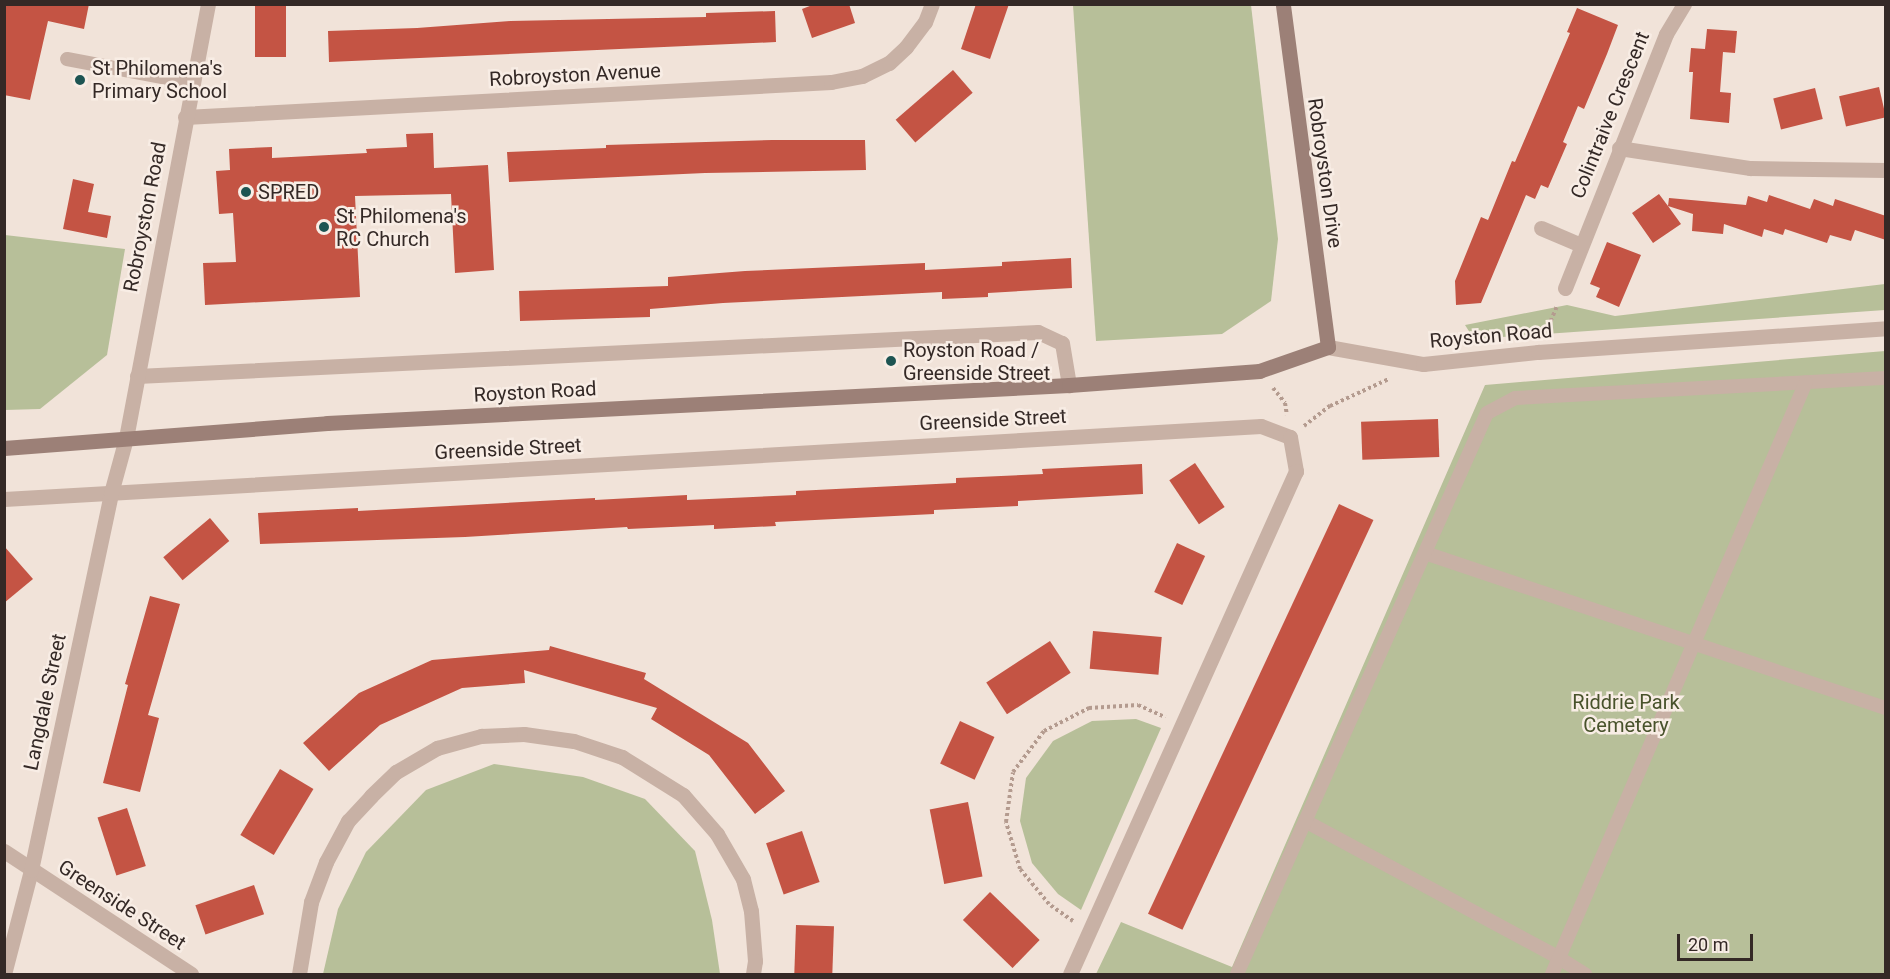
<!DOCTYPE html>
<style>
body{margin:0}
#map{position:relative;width:1890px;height:979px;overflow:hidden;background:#f1e3d9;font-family:Roboto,sans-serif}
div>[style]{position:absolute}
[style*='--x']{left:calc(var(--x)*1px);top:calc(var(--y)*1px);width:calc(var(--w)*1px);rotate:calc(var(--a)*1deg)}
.green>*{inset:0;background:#b7bf99}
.building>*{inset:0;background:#c45444;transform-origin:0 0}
.path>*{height:4px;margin-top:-2px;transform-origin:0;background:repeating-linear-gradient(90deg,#b49b8f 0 3px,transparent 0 6px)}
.service>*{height:14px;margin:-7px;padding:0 7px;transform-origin:7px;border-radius:7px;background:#c8b1a5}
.minor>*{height:15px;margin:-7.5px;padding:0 7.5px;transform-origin:7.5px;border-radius:7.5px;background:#c8b1a5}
.tertiary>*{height:15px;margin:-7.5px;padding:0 7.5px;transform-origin:7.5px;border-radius:7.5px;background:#c8b1a5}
.secondary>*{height:15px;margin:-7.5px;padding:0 7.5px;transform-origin:7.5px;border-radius:7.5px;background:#9c8077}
.dots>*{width:16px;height:16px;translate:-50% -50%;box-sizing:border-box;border:3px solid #f8ede5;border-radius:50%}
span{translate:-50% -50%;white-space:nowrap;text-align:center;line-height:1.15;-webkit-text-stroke:5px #f8ede5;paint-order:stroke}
.poi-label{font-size:20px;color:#342926}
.left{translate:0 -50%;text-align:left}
.street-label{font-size:20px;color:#342926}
.park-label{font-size:20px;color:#48522b}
.frame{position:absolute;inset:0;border:6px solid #342926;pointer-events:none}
.scale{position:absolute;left:1677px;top:934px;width:76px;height:27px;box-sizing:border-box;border:3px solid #342926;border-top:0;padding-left:8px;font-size:18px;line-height:21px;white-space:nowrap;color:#342926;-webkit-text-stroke:4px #f8ede5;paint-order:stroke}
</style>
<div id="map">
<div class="green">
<i style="clip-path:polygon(1073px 5px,1251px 5px,1278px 239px,1271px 301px,1222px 334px,1096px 341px)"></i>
<i style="clip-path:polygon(5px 235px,125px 249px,107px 355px,40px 409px,5px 410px)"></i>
<i style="clip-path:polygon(1885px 284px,1885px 310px,1474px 339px,1465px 325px,1567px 305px,1615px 316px)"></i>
<i style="clip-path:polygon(1885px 351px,1885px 974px,1096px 974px,1121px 922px,1232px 967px,1485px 385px)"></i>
<i style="clip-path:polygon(1136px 719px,1161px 728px,1081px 910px,1058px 894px,1032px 863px,1020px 821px,1026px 778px,1053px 741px,1092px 721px)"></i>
<i style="clip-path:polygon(494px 764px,583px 777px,645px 799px,695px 851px,712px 920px,720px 974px,323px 974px,338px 909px,366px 852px,426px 790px)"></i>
</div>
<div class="building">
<i style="clip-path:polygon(4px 4px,89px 4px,84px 29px,48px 21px,30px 100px,4px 95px)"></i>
<i style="left:255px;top:4px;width:31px;height:53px"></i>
<i style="clip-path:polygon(815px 4px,849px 4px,855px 23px,812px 38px,802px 9px)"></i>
<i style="clip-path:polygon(976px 4px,1009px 4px,990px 59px,961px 49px)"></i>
<i style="clip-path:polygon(1577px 8px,1618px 25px,1607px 54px,1584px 109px,1578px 106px,1563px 142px,1567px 144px,1548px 188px,1541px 185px,1535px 199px,1526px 195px,1481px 303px,1456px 305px,1455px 281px,1481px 217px,1488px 220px,1512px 161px,1515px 162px,1570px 33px,1567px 32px)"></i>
<i style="clip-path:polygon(775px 11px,776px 42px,329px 62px,328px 31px,417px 28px,510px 21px,706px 17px,706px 13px)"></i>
<i style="clip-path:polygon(1707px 29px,1737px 31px,1735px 53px,1723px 52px,1720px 92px,1731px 93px,1729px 123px,1690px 119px,1693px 72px,1689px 72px,1691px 48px,1705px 49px)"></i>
<i style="left:953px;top:70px;width:30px;height:76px;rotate:49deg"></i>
<i style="left:1879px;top:87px;width:31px;height:41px;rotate:77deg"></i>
<i style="left:1815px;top:88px;width:32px;height:43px;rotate:76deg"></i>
<i style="clip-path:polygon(433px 133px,434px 168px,488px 165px,494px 270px,455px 273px,451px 194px,355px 196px,360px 297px,205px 305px,203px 263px,236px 262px,233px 213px,219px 214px,216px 171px,230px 170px,229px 149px,272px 147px,272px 158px,367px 153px,366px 149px,407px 147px,406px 134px)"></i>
<i style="clip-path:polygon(772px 140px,865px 140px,866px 170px,705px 173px,509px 182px,507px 152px,606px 148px,606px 145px)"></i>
<i style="clip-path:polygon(73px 179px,94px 184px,88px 212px,111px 216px,107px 238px,63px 229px)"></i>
<i style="clip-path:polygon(1659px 194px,1668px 206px,1669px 198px,1746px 205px,1748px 196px,1767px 202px,1769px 195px,1810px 209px,1814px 199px,1833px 206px,1835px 199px,1886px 216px,1886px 240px,1855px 230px,1851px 241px,1830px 235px,1827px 243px,1785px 229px,1783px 235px,1764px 229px,1762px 237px,1724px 224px,1723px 234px,1692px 231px,1693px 214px,1668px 206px,1681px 224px,1653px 243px,1632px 213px)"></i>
<i style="clip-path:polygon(1607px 242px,1641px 255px,1619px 307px,1596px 297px,1600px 288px,1590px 284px)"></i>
<i style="clip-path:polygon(1071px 258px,1072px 288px,988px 293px,988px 297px,942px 299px,942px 292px,723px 303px,650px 309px,650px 317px,520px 321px,519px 291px,668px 286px,668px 277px,745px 271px,925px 263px,925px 270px,1002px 266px,1002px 262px)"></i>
<i style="left:1438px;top:419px;width:38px;height:77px;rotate:88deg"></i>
<i style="left:1195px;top:463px;width:53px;height:31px;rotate:56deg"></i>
<i style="clip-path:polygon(1142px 464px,1143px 494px,1018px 501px,1018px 506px,934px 510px,934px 514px,775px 522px,776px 526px,714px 529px,714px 525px,628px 529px,627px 527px,465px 537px,260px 544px,258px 513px,358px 508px,358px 511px,595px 498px,595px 500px,687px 495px,687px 500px,796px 495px,796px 491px,956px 483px,956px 478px,1043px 474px,1042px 469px)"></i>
<i style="left:1339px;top:504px;width:38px;height:452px;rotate:25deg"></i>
<i style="left:210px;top:518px;width:30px;height:61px;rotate:50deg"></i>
<i style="left:1177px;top:543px;width:31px;height:54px;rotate:25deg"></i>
<i style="clip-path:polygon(4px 546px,33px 579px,4px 603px)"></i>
<i style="clip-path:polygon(150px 596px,180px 604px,148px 715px,159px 718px,140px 792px,103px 783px,128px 685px,125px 684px)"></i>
<i style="left:1093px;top:631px;width:69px;height:38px;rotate:5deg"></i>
<i style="left:1050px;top:641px;width:38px;height:76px;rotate:57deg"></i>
<i style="clip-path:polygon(550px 646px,646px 673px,644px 679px,748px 743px,785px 791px,755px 814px,709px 755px,651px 719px,657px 708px,524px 670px,525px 683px,462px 688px,380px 725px,329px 771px,303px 743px,359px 693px,432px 660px,549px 650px)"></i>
<i style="left:960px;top:721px;width:38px;height:47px;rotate:25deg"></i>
<i style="left:280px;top:769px;width:39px;height:77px;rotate:31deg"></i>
<i style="left:968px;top:802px;width:76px;height:39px;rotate:79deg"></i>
<i style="left:127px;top:808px;width:61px;height:31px;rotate:72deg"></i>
<i style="left:802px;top:831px;width:54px;height:38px;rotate:71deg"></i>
<i style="left:254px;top:885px;width:31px;height:62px;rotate:71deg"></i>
<i style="left:990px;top:892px;width:69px;height:39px;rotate:44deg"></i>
<i style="left:796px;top:925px;width:38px;height:50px;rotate:2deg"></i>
</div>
<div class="path">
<i style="--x:1546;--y:332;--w:28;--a:-67"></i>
<i style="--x:1273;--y:388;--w:19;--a:51"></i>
<i style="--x:1285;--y:403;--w:12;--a:81"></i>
<i style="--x:1304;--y:426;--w:33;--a:-38"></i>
<i style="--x:1330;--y:406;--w:65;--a:-24.6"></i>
<i style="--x:1073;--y:921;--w:29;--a:-145"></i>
<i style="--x:1049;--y:904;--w:45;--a:-129.6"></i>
<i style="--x:1020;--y:869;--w:49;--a:-106.6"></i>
<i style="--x:1006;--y:822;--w:50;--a:-82"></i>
<i style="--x:1013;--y:772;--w:51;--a:-52.9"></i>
<i style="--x:1044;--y:731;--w:51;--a:-27.1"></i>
<i style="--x:1089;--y:708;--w:49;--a:-3.5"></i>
<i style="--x:1138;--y:705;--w:30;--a:24"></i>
</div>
<div class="service">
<i style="--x:67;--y:59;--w:128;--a:10.8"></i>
<i style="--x:1425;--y:553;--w:486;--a:18.6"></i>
<i style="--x:1305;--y:821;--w:289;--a:28.3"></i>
<i style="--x:1559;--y:958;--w:31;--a:32"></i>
<i style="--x:1237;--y:974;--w:614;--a:-65.98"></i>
<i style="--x:1487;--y:413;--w:32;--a:-28"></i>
<i style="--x:1515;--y:398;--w:372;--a:-3.1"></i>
<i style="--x:1552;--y:974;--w:644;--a:-66.78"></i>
</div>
<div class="minor">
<i style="--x:185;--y:117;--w:647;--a:-3.1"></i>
<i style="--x:831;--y:82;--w:32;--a:-11"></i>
<i style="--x:862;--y:76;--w:30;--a:-26"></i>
<i style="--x:889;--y:63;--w:23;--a:-43"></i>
<i style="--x:906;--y:47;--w:31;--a:-53"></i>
<i style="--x:925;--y:22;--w:19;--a:-69"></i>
<i style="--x:1619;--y:148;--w:133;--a:8.7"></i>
<i style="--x:1750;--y:168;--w:136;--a:0.8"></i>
<i style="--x:1541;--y:228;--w:43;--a:23"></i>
<i style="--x:1565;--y:288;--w:273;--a:-68.3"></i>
<i style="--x:1666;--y:34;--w:35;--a:-59"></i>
<i style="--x:137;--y:376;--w:902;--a:-2.8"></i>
<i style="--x:1038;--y:332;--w:26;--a:25"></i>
<i style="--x:1062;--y:343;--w:43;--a:80.5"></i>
<i style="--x:4;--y:499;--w:1259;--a:-3.32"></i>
<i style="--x:1261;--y:426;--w:31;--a:21"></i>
<i style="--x:1290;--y:437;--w:35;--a:80"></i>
<i style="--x:1296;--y:471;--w:551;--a:114.19"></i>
<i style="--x:4;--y:851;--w:224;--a:33.3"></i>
<i style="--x:4;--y:974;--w:107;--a:-75.4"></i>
<i style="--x:31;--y:870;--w:385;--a:-78"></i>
<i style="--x:111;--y:493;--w:57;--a:-74.7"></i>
<i style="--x:126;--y:438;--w:442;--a:-79.3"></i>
<i style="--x:299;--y:974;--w:73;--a:-80.5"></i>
<i style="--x:311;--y:902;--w:43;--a:-69.4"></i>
<i style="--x:326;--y:862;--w:47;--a:-61.8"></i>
<i style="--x:348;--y:821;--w:34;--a:-47"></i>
<i style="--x:371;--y:796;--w:35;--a:-44"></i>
<i style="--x:396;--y:772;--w:48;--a:-30.3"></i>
<i style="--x:437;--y:748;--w:46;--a:-15.3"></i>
<i style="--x:481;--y:736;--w:43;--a:-2.7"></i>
<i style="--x:524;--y:734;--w:50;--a:8"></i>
<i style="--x:574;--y:741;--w:51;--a:18.4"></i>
<i style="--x:622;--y:757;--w:72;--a:31.9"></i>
<i style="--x:683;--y:795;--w:52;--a:48.9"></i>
<i style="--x:717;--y:834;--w:52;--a:60"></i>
<i style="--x:743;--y:879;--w:33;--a:76"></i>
<i style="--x:751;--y:911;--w:50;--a:85.4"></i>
<i style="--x:755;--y:961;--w:13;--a:99"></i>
</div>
<div class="tertiary">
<i style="--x:1328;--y:347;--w:97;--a:10.1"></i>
<i style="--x:1423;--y:364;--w:116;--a:-6"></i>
<i style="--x:1538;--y:352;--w:349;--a:-3.9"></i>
</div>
<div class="secondary">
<i style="--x:4;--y:448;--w:324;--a:-4.4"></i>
<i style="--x:327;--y:423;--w:743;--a:-2.93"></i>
<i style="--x:1069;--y:385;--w:191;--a:-4.2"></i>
<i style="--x:1259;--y:371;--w:73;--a:-19.2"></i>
<i style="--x:1328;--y:347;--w:346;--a:-97.5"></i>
</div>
<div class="dots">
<i style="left:80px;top:80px;background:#1d5452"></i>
<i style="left:246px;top:192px;background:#1d5452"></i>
<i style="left:324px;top:227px;background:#1d5452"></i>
<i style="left:891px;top:361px;background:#1d5452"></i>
</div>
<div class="poi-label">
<span class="left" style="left:92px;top:80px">St Philomena's<br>Primary School</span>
<span class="left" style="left:258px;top:192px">SPRED</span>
<span class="left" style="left:336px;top:228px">St Philomena's<br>RC Church</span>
<span class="left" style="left:903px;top:362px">Royston Road /<br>Greenside Street</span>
</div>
<div class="street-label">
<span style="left:575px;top:75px;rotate:-3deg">Robroyston Avenue</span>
<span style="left:1610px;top:115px;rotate:-68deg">Colintraive Crescent</span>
<span style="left:1325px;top:173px;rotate:82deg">Robroyston Drive</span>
<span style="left:145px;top:217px;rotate:-79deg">Robroyston Road</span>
<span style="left:1491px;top:336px;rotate:-5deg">Royston Road</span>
<span style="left:535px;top:392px;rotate:-3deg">Royston Road</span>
<span style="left:993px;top:420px;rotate:-3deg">Greenside Street</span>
<span style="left:508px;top:449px;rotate:-3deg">Greenside Street</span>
<span style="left:45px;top:702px;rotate:-78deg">Langdale Street</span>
<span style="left:122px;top:905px;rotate:33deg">Greenside Street</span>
</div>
<div class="park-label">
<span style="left:1626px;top:714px">Riddrie Park<br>Cemetery</span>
</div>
<div class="frame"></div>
<div class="scale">20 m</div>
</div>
